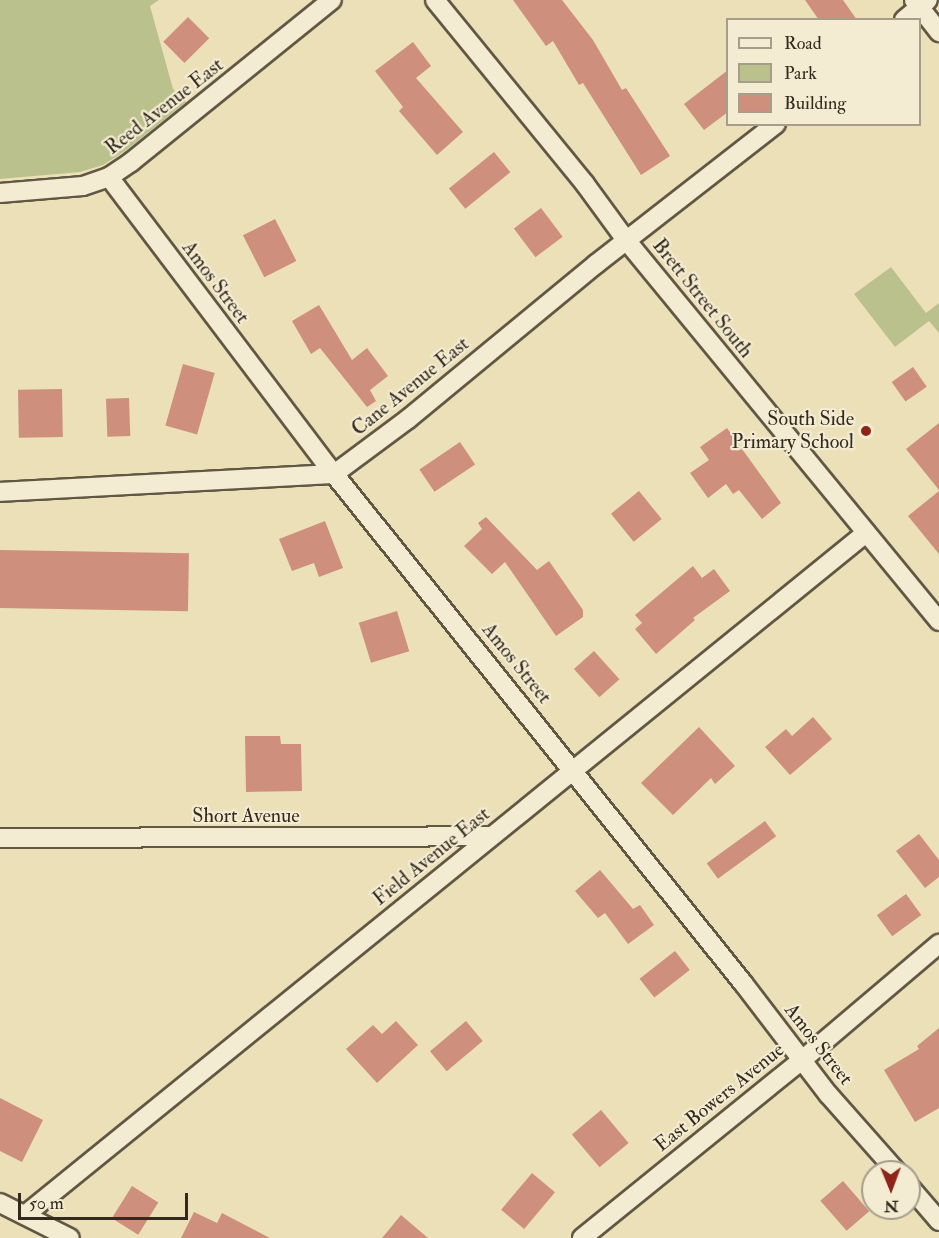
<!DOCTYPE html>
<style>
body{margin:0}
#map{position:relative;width:939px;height:1238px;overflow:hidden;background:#ece0b9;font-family:"IM FELL Double Pica",serif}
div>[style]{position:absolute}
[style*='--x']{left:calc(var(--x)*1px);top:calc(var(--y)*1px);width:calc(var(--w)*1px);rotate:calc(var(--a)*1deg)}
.green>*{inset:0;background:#bbc18d}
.building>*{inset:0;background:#ce8f7d;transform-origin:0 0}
.roads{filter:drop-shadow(2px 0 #615844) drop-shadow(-2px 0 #615844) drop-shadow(0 2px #615844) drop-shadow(0 -2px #615844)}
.minor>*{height:18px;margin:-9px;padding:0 9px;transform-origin:9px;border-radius:9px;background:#f3ebd2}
.dots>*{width:16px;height:16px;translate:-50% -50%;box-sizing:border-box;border:3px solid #f3ebd2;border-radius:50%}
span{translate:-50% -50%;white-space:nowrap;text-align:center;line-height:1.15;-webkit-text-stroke:4.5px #f3ebd2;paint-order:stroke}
.street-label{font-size:20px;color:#332a1d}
.poi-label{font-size:20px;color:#332a1d}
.right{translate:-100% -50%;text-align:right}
.legend{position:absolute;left:726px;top:18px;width:195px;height:108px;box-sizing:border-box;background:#f3ebd2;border:2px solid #a69e8a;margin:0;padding:8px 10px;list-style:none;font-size:18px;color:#332a1d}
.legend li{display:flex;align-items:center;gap:12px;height:30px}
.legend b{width:30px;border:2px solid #a69e8a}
.north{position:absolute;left:861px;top:1160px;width:60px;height:60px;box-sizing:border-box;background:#f3ebd2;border:2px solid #a69e8a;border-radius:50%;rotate:179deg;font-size:16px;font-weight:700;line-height:24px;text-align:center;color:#332a1d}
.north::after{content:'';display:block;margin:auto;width:21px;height:27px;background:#8f2418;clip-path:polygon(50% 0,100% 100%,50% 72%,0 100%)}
.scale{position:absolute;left:18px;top:1193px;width:170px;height:27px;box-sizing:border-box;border:3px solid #332a1d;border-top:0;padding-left:8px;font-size:18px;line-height:21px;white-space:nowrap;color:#332a1d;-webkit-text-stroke:4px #f3ebd2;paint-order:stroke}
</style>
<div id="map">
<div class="green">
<i style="clip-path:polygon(0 0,159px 0,150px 6px,173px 89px,186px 102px,125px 151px,103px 165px,80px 172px,0 179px)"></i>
<i style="clip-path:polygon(891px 267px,926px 313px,939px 303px,939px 333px,929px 321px,895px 347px,854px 294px)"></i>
</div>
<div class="building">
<i style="clip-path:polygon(513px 0,562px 0,593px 40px,622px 90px,626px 88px,670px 156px,641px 175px,583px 83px,579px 85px,553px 41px,546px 46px)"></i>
<i style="clip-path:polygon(805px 0,843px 0,857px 20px,819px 20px)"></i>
<i style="left:188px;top:17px;width:30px;height:35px;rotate:45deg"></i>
<i style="clip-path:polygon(413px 42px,431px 66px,416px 78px,463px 132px,437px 155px,399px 111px,403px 107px,375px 71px)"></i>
<i style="clip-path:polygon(728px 70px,728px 112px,704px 130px,684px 104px)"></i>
<i style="left:494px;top:152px;width:26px;height:58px;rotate:51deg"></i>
<i style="left:541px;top:208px;width:36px;height:34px;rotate:53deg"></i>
<i style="left:275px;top:219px;width:47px;height:36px;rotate:63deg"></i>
<i style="clip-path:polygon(319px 305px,352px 360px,367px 348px,388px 376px,370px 390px,376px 401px,367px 407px,320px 348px,311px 354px,292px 321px)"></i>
<i style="left:183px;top:364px;width:33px;height:64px;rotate:16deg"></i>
<i style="left:913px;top:367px;width:24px;height:26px;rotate:55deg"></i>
<i style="left:62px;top:389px;width:48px;height:44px;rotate:89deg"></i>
<i style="left:129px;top:398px;width:38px;height:23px;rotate:88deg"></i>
<i style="clip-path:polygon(939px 423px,939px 490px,906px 449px)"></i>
<i style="clip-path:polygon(727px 428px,781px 503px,762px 519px,739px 490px,733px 494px,726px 484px,708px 498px,690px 473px,709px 460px,700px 447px)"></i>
<i style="left:460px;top:442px;width:27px;height:49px;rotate:56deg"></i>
<i style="left:639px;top:491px;width:36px;height:36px;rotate:51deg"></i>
<i style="clip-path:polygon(939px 491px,939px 554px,908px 516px)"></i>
<i style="clip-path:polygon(486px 517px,537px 570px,549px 561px,583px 610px,583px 617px,556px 636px,505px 562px,492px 574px,464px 546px,482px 529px,478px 523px)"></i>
<i style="clip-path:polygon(325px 521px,343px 568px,319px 577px,314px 563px,292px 571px,279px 539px)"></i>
<i style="left:0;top:550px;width:189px;height:58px;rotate:1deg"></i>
<i style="clip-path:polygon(693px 566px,702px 578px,714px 569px,730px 591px,693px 618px,695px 620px,656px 654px,635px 629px,642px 623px,635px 615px)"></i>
<i style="left:397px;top:611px;width:42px;height:40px;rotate:73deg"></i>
<i style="left:594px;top:651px;width:38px;height:27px;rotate:48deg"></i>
<i style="clip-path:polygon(813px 717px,832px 739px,790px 775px,765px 747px,786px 729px,792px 736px)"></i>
<i style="clip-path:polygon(699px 727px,735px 766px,715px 784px,711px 778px,673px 815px,641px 783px)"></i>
<i style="clip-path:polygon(245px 736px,280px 736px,281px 744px,301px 744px,302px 791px,246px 792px)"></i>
<i style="left:765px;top:821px;width:19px;height:72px;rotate:54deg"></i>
<i style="clip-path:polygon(919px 834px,939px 860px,939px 877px,925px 888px,896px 851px)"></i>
<i style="clip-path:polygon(600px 870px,633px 909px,640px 905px,654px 925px,628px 944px,605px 913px,598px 918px,575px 891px)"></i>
<i style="left:906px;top:894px;width:26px;height:36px;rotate:54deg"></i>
<i style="left:675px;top:951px;width:24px;height:45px;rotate:52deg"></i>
<i style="clip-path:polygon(396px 1021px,418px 1045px,377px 1083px,346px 1049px,373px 1025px,382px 1034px)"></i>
<i style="left:466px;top:1021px;width:26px;height:47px;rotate:50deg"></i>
<i style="clip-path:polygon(939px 1028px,939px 1108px,915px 1122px,884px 1070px,919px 1049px,917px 1046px)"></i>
<i style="clip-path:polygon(0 1098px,43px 1120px,22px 1162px,0 1151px)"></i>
<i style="left:601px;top:1110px;width:43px;height:38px;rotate:50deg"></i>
<i style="left:532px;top:1173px;width:30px;height:48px;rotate:40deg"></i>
<i style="left:843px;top:1181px;width:40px;height:30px;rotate:49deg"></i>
<i style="left:132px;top:1186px;width:31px;height:38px;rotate:32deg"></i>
<i style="clip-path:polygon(194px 1212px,217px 1223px,222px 1213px,270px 1238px,181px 1238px)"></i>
<i style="clip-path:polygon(401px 1215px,428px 1238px,382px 1238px)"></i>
</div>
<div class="roads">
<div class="minor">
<i style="--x:435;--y:0;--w:237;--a:50.8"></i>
<i style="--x:585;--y:184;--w:69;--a:53.8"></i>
<i style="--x:626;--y:240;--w:493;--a:50.6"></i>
<i style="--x:914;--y:0;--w:41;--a:52"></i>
<i style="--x:904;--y:20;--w:31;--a:-40"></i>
<i style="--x:109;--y:177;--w:373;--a:52.9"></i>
<i style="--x:334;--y:474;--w:653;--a:51.22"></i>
<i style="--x:743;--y:983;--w:140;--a:52.6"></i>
<i style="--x:828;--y:1094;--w:104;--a:48.5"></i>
<i style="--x:0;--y:193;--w:83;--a:-4.8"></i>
<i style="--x:83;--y:186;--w:28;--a:-19"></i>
<i style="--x:109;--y:177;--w:27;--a:-34"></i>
<i style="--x:131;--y:162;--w:258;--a:-38.9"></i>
<i style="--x:0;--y:492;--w:334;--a:-3.1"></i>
<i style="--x:334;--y:474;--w:92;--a:-36.6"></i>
<i style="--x:408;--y:419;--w:244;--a:-39.5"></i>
<i style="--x:596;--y:264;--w:228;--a:-37.9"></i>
<i style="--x:0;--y:838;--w:491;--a:-0.2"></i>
<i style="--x:909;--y:1186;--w:46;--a:49.4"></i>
<i style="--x:0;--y:1203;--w:78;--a:26.6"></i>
<i style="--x:25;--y:1215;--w:1083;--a:-39.04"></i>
<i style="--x:582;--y:1238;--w:283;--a:-39"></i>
<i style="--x:802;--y:1060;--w:180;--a:-40.3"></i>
</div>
</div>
<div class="dots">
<i style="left:866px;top:431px;background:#8f2418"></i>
</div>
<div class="street-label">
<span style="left:164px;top:106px;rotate:-38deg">Reed Avenue East</span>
<span style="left:216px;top:282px;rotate:53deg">Amos Street</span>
<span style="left:703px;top:298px;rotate:51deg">Brett Street South</span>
<span style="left:410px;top:386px;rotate:-39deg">Cane Avenue East</span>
<span style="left:517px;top:663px;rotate:51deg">Amos Street</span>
<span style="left:246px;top:815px">Short Avenue</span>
<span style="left:431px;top:856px;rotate:-39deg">Field Avenue East</span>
<span style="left:819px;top:1044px;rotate:52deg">Amos Street</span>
<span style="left:719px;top:1097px;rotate:-39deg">East Bowers Avenue</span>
</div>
<div class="poi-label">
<span class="right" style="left:854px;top:430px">South Side<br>Primary School</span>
</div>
<ul class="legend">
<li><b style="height:8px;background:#f3ebd2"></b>Road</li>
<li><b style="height:16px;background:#bbc18d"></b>Park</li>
<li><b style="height:16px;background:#ce8f7d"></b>Building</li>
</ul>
<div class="north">N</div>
<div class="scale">50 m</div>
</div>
